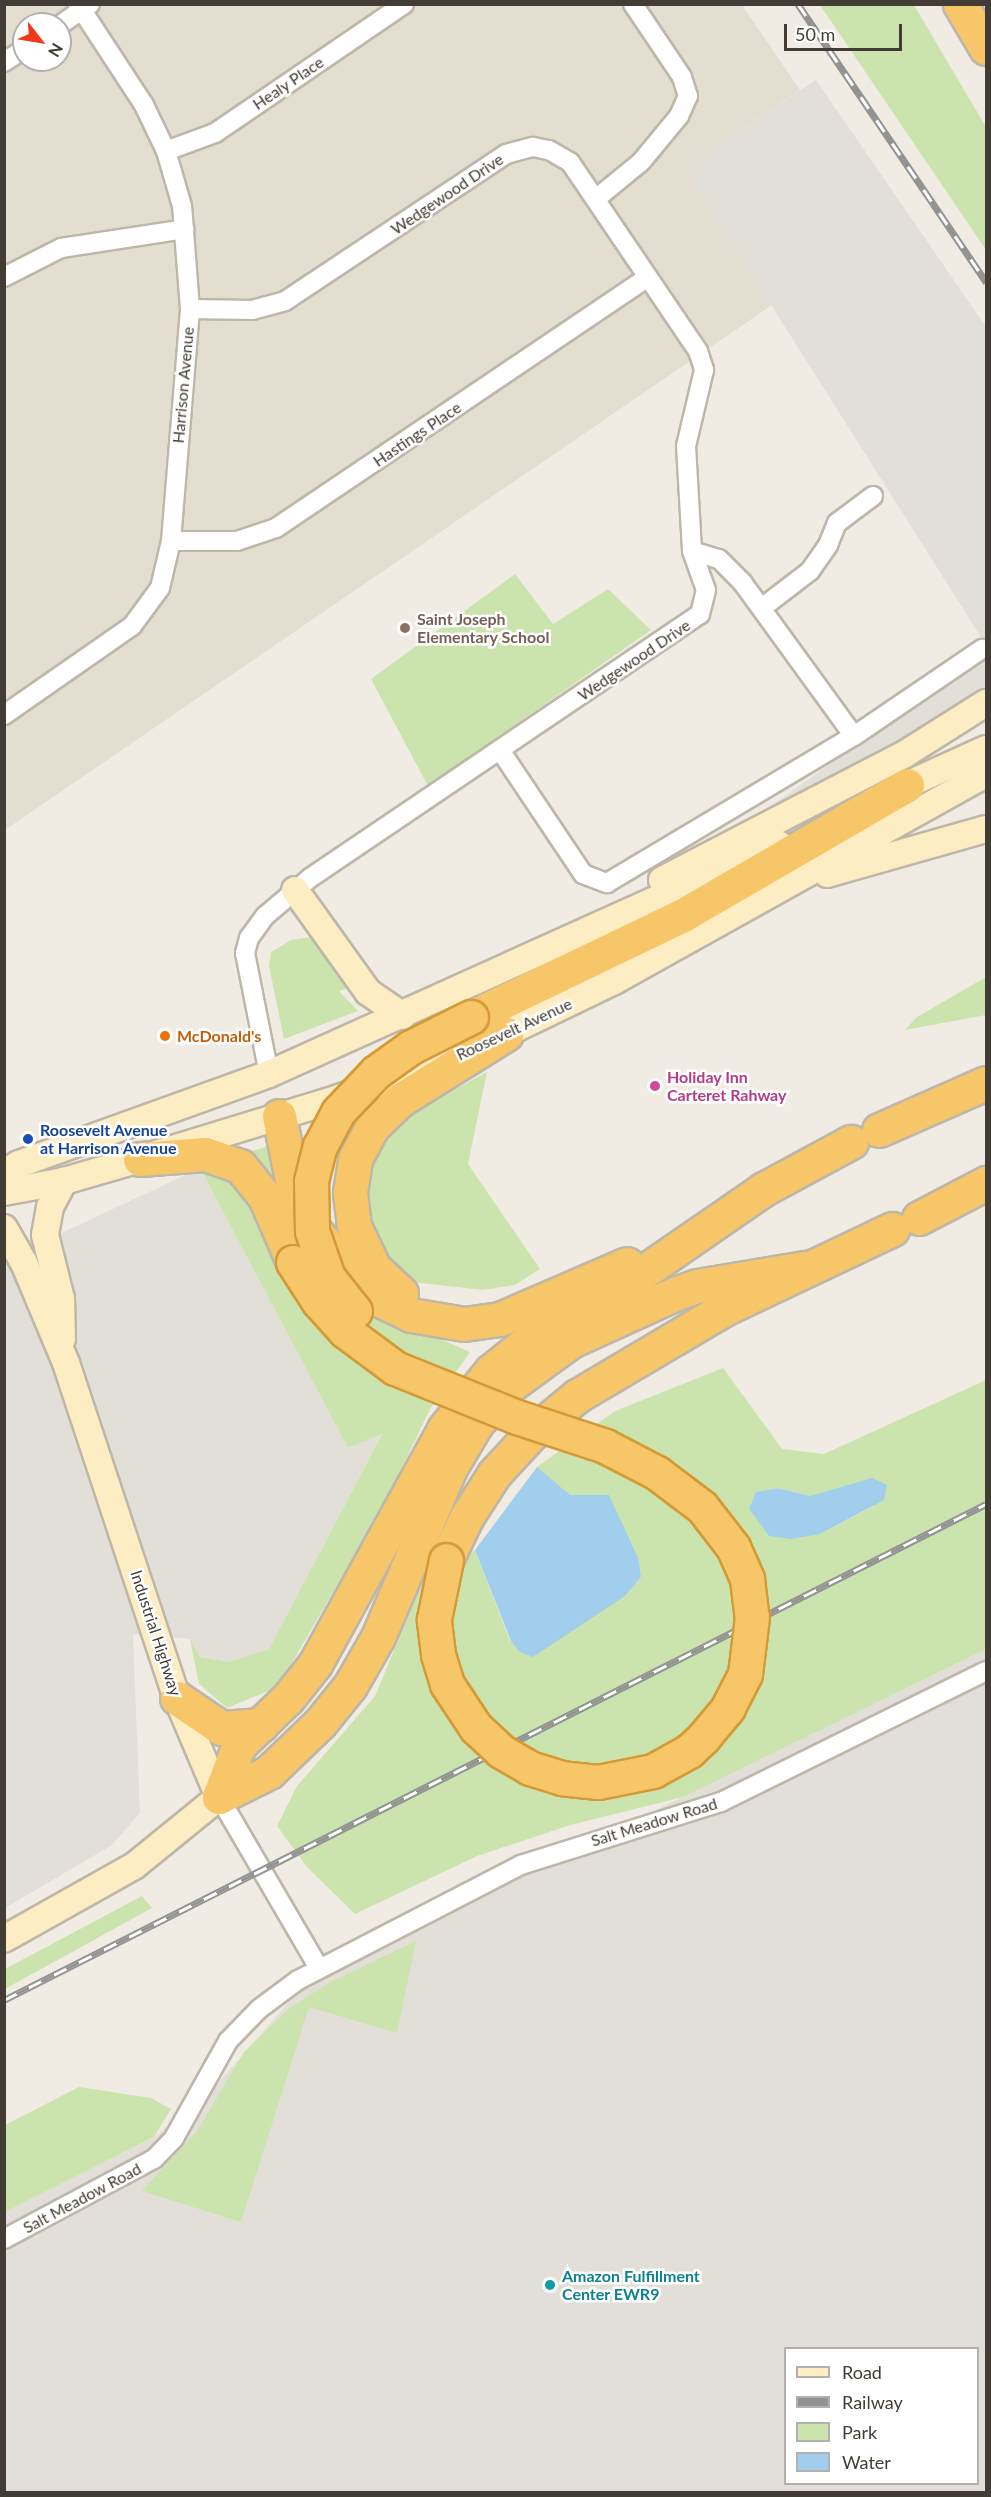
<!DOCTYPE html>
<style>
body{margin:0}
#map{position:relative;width:991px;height:2497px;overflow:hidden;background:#f1ece3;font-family:Lato,sans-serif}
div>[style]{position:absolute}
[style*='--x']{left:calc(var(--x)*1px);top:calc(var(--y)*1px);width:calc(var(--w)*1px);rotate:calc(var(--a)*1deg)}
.residential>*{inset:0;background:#e4ded1}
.industrial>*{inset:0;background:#e2ded8}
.green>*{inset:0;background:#cbe4ad}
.water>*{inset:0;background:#a1ceec}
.roads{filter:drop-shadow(2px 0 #beb7a9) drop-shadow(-2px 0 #beb7a9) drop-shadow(0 2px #beb7a9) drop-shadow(0 -2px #beb7a9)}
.minor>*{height:18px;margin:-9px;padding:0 9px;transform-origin:9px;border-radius:9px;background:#fff}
.secondary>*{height:26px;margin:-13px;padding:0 13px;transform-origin:13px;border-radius:13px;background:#fcedc2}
.motorway>*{height:33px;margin:-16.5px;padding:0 16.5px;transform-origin:16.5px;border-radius:16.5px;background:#f7c668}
.rail>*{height:7px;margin-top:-3.5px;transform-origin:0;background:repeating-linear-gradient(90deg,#fff 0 14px,#939393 0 28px);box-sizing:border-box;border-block:2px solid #939393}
.bridges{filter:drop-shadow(2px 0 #d59a38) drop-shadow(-2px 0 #d59a38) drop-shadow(0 2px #d59a38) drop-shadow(0 -2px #d59a38)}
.motorway-bridge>*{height:33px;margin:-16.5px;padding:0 16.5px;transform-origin:16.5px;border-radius:16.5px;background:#f7c668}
.dots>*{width:16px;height:16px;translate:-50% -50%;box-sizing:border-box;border:3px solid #fff;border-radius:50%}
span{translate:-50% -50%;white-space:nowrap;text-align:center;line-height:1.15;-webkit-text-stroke:5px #fff;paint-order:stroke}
.street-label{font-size:16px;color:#423c34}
.education-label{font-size:16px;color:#785e54;font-weight:700}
.left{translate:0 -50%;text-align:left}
.food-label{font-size:16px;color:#c56008;font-weight:700}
.hotel-label{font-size:16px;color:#b23c85;font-weight:700}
.transit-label{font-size:16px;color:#164399;font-weight:700}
.culture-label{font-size:16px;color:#0d838f;font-weight:700}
.frame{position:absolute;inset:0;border:6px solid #423c34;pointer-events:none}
.legend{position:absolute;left:784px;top:2347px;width:195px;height:138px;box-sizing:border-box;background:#fff;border:2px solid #b3b1ae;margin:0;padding:8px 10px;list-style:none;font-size:18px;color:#423c34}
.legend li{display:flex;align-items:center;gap:12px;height:30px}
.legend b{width:30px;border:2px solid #b3b1ae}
.north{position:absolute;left:12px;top:12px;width:60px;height:60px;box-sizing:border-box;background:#fff;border:2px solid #b3b1ae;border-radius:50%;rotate:121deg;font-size:16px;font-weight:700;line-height:24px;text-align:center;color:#423c34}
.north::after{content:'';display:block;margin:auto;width:21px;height:27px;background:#ef391b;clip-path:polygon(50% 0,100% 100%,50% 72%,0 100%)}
.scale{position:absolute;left:784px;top:24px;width:118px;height:27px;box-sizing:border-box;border:3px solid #423c34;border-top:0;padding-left:8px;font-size:18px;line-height:21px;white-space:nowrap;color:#423c34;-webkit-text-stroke:4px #fff;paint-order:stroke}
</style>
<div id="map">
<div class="residential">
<i style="clip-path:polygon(evenodd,5px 5px,742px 5px,800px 90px,684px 167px,772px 305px,5px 830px,5px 5px,24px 24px,60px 24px,60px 60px,24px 60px,24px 24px)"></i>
</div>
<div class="industrial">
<i style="clip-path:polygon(816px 80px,986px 327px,986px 645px,684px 167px)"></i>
<i style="clip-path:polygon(986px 653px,986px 719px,742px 836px,740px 828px)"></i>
<i style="clip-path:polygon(200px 1168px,348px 1448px,382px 1433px,269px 1649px,228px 1662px,200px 1657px,190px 1639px,133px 1634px,140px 1813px,112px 1845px,5px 1908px,5px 1242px,49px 1239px)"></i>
<i style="clip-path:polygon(evenodd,986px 1649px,986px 2492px,5px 2492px,5px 2212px,155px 2137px,221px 2080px,295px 1995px,364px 1952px,986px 1649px,786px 2348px,978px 2348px,978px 2484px,786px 2484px,786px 2348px)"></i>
</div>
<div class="green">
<i style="clip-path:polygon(820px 5px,914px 5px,986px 127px,986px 250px)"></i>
<i style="clip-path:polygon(515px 574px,553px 624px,608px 589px,651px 630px,428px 786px,371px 679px)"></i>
<i style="clip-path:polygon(311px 937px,348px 988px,339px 991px,358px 1011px,284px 1039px,269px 966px,271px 952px,291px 940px)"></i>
<i style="clip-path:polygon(986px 977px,986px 1015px,905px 1030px,917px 1017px)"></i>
<i style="clip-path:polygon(487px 1072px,468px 1164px,540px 1269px,515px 1285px,483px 1290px,412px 1282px,372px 1236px,366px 1170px,404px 1117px)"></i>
<i style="clip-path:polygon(268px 1146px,281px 1193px,363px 1305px,470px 1352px,430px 1409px,388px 1497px,278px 1687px,227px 1708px,199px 1684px,190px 1639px,200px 1657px,228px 1662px,269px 1649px,382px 1434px,348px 1448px,200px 1168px)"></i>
<i style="clip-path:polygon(evenodd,723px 1368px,782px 1449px,824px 1454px,986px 1380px,986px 1649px,683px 1797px,570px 1825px,477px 1856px,355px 1914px,307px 1867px,277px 1826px,297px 1786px,375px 1696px,424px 1579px,475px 1550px,510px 1641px,625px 1596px,641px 1577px,639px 1560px,537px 1467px,615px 1411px,723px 1368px,778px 1488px,810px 1496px,874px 1506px,820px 1534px,749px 1509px,757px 1492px,778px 1488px)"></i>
<i style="clip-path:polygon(142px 1896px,152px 1908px,5px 1989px,5px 1969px)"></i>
<i style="clip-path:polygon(416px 1941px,397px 2033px,309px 2007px,241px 2222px,142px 2191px,197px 2131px,244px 2052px,290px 2008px,330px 1982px)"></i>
<i style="clip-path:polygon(79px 2087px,151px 2098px,171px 2109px,154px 2137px,5px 2212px,5px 2125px)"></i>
</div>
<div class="water">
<i style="clip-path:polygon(537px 1467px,570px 1495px,609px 1495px,639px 1560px,641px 1577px,625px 1596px,533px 1657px,520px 1652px,511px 1641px,475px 1550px)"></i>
<i style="clip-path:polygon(872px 1478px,887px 1485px,884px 1500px,820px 1534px,791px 1539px,769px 1536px,749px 1509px,756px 1492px,778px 1488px,810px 1496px)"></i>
</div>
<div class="roads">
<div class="minor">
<i style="--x:60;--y:25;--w:37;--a:-35"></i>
<i style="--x:4;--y:62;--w:24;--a:-33"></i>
<i style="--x:166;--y:151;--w:52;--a:-20.2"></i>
<i style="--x:215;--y:133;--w:229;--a:-34.3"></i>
<i style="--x:597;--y:198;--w:57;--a:-39.3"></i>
<i style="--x:641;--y:162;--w:60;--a:-50.4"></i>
<i style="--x:679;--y:116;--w:22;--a:-66"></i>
<i style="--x:688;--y:96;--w:20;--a:-108"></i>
<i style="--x:682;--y:77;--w:88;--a:-123.9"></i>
<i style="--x:4;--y:277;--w:64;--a:-27"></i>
<i style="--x:61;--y:248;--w:125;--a:-8.7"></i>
<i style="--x:190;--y:309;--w:62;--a:0.9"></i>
<i style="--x:252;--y:310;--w:34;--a:-15"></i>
<i style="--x:285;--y:301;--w:265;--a:-33.6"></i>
<i style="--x:506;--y:154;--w:28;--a:-15"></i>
<i style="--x:533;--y:147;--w:16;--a:11"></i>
<i style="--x:549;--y:150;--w:24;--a:30"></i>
<i style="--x:570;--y:162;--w:228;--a:55.9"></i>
<i style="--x:698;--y:351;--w:20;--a:72"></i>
<i style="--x:704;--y:370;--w:78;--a:103.3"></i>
<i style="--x:686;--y:446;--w:105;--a:86.7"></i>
<i style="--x:692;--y:551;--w:41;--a:70.3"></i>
<i style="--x:706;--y:590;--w:25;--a:104"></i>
<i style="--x:700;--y:614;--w:471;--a:145.9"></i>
<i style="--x:310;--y:878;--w:59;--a:139.8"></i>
<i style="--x:265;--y:916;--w:27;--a:126"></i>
<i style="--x:249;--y:938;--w:16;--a:105"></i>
<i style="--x:245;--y:953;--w:123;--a:78.8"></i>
<i style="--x:171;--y:541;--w:66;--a:0"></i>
<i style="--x:237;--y:541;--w:41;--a:-18.4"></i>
<i style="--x:276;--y:528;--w:447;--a:-34"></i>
<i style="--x:692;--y:551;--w:28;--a:17"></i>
<i style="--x:719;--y:559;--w:33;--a:45"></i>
<i style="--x:742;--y:582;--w:190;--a:54"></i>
<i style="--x:854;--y:736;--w:155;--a:-34.2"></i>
<i style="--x:763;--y:607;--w:59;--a:-37.5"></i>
<i style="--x:810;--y:571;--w:32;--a:-55"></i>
<i style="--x:828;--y:545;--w:24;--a:-68"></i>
<i style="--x:837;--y:523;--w:45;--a:-36.9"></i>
<i style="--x:4;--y:715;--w:156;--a:-34.8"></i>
<i style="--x:132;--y:626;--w:47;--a:-53.6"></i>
<i style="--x:160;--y:588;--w:48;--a:-76.8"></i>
<i style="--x:171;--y:541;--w:233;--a:-85.3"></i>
<i style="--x:190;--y:309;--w:103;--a:-94.4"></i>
<i style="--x:182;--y:206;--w:57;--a:-106.2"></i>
<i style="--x:166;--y:151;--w:51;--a:-115.6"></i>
<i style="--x:144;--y:105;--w:121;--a:-123.2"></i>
<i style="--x:500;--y:750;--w:149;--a:56.2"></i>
<i style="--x:583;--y:874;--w:26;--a:21"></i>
<i style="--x:607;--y:883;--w:287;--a:-30.8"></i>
<i style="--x:219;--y:1797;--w:198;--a:59.7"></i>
<i style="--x:4;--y:2239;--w:170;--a:-28.1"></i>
<i style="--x:154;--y:2159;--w:29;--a:-46"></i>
<i style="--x:174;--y:2138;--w:111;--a:-60.9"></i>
<i style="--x:228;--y:2041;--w:45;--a:-45.9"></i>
<i style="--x:259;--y:2009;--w:49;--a:-36.6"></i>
<i style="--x:298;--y:1980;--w:251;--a:-27.3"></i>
<i style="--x:521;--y:1865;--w:210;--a:-17.5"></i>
<i style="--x:721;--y:1802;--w:296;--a:-26.3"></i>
</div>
<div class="secondary">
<i style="--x:891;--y:792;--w:104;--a:-24.4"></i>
<i style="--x:827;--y:874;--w:165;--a:-15.8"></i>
<i style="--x:662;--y:880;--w:274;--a:-27.4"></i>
<i style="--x:905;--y:754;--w:96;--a:-32.2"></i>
<i style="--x:295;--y:890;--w:125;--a:54.4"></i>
<i style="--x:368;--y:992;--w:42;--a:34.4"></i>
<i style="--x:490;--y:1041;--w:138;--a:-25.8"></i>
<i style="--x:614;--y:981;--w:426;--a:-29.1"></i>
<i style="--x:4;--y:1173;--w:17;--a:-31"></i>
<i style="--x:19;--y:1164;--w:266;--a:-19.8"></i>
<i style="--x:269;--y:1074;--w:559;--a:-24.27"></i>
<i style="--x:4;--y:1192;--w:61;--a:-10.4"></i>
<i style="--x:64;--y:1181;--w:79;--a:-16.1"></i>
<i style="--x:140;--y:1159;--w:208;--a:-17"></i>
<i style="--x:339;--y:1098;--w:114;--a:-19.6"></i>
<i style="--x:4;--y:1228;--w:40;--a:60.3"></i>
<i style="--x:24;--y:1263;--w:108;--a:67.2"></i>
<i style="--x:66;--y:1363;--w:353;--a:71.7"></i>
<i style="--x:177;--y:1698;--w:108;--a:67"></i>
<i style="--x:219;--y:1797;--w:109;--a:140.9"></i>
<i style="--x:134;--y:1866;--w:149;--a:150.7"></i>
<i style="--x:62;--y:1339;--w:40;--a:-91.4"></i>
<i style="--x:61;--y:1299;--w:66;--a:-104"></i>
<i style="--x:45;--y:1235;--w:28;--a:-80"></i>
<i style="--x:50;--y:1207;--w:30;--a:-62"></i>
</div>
<div class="motorway">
<i style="--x:960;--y:4;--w:51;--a:59.4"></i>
<i style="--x:471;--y:1017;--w:235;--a:-25.7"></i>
<i style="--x:683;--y:915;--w:259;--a:-30.1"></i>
<i style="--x:279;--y:1116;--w:76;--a:78.5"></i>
<i style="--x:294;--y:1190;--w:40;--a:65"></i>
<i style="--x:311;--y:1226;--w:69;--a:50.3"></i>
<i style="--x:355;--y:1279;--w:35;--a:39"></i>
<i style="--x:382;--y:1301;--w:32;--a:26"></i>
<i style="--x:411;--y:1315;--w:54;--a:9.6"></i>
<i style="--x:464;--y:1324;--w:36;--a:-8"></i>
<i style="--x:500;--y:1319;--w:138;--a:-23.4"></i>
<i style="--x:879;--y:1130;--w:117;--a:-23.7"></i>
<i style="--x:140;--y:1159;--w:65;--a:-4.4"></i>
<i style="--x:205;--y:1154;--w:37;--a:19"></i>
<i style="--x:240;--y:1166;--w:40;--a:51"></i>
<i style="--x:265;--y:1197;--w:71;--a:66.7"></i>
<i style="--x:919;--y:1218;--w:76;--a:-27.6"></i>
<i style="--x:401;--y:1293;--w:37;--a:-137"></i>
<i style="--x:374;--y:1268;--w:47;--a:-115.5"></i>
<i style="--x:354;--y:1226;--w:34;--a:-97"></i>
<i style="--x:350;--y:1192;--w:33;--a:-81"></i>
<i style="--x:355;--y:1159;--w:36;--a:-62"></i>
<i style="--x:372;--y:1127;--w:39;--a:-44"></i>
<i style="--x:400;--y:1100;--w:125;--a:-31.9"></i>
<i style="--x:446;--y:1560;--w:47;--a:-64.5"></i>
<i style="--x:466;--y:1518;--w:52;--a:-57.5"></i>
<i style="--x:494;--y:1474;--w:54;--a:-47.2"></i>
<i style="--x:531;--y:1434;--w:60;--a:-39.6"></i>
<i style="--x:577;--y:1396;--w:173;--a:-30.6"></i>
<i style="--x:726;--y:1308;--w:184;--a:-25.4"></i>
<i style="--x:177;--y:1698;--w:53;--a:34.3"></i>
<i style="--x:221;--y:1728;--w:40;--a:-4.3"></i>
<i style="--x:219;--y:1797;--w:56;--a:-69"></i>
<i style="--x:239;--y:1745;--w:68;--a:-43.8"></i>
<i style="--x:288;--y:1698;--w:43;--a:-51.5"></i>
<i style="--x:315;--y:1664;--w:268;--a:-61.2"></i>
<i style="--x:444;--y:1429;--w:75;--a:-51"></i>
<i style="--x:491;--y:1371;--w:54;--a:-39"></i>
<i style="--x:533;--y:1337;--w:91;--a:-28.8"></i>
<i style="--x:613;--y:1293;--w:183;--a:-34.6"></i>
<i style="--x:764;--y:1189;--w:99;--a:-28.4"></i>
<i style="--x:219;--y:1797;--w:56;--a:-26.6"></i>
<i style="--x:269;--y:1772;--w:71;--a:-43.9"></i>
<i style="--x:320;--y:1723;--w:48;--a:-51"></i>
<i style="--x:350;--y:1686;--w:56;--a:-60.3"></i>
<i style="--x:378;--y:1637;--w:184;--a:-66.9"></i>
<i style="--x:450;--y:1468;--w:51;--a:-59.4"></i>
<i style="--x:476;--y:1424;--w:49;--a:-49.1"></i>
<i style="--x:508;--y:1387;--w:78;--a:-36.1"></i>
<i style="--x:571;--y:1341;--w:116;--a:-24.4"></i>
<i style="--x:677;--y:1293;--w:21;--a:-19"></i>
<i style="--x:697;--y:1286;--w:109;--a:-9.5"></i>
</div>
</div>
<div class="rail">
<i style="--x:798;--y:4;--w:336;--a:55.9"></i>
<i style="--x:4;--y:2000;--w:1100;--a:-26.8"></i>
</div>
<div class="bridges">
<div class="motorway-bridge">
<i style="--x:293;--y:1262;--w:46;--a:57.3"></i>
<i style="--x:318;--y:1301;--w:40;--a:48"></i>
<i style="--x:345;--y:1331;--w:62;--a:36.5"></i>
<i style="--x:395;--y:1368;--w:131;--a:21.9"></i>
<i style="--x:517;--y:1417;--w:93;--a:18.2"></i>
<i style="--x:605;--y:1446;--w:59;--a:27.4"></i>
<i style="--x:657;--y:1473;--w:56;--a:37.1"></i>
<i style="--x:702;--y:1507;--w:51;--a:52.2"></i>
<i style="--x:733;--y:1547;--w:35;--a:66"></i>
<i style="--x:747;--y:1579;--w:38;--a:83"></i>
<i style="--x:752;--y:1617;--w:57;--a:97"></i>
<i style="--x:745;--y:1674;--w:38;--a:117"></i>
<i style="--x:728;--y:1708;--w:38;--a:130"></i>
<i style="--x:704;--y:1737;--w:21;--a:137"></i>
<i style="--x:689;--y:1751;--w:41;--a:150.9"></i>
<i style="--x:653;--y:1771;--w:56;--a:168.7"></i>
<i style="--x:598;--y:1782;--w:36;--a:-174"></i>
<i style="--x:562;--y:1778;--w:34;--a:-163"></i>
<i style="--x:530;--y:1768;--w:34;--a:-150"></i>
<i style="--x:501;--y:1751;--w:34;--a:-137"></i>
<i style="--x:476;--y:1728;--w:53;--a:-123.4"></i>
<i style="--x:447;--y:1684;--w:31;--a:-107"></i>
<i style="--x:438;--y:1654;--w:35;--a:-97"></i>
<i style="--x:434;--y:1619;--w:60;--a:-78.5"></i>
<i style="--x:355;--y:1311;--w:43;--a:-128.5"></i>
<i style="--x:328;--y:1277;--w:49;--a:-109.2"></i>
<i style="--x:312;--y:1231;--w:50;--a:-91.1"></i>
<i style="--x:311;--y:1181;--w:36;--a:-76"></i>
<i style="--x:320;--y:1146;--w:38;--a:-62"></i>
<i style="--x:338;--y:1112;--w:55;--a:-46.5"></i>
<i style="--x:376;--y:1072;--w:43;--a:-35.5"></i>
<i style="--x:411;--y:1047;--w:67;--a:-26.6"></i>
</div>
</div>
<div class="dots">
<i style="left:405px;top:628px;background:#8d6e63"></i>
<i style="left:165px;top:1036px;background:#e8710a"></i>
<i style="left:655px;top:1086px;background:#d1479c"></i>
<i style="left:28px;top:1139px;background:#1a4fb4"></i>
<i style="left:550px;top:2285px;background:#0f9aa8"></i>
</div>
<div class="street-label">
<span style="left:288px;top:83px;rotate:-34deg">Healy Place</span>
<span style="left:447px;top:194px;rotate:-34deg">Wedgewood Drive</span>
<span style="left:183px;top:385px;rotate:-85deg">Harrison Avenue</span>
<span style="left:417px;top:434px;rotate:-34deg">Hastings Place</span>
<span style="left:634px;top:660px;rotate:-34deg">Wedgewood Drive</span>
<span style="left:514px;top:1029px;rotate:-25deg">Roosevelt Avenue</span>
<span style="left:156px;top:1633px;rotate:72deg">Industrial Highway</span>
<span style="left:654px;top:1822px;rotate:-17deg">Salt Meadow Road</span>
<span style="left:82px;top:2198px;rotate:-28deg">Salt Meadow Road</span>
</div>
<div class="education-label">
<span class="left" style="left:417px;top:628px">Saint Joseph<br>Elementary School</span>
</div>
<div class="food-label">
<span class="left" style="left:177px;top:1036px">McDonald's</span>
</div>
<div class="hotel-label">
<span class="left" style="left:667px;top:1086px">Holiday Inn<br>Carteret Rahway</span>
</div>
<div class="transit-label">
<span class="left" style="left:40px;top:1139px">Roosevelt Avenue<br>at Harrison Avenue</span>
</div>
<div class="culture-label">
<span class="left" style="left:562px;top:2285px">Amazon Fulfillment<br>Center EWR9</span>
</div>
<div class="frame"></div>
<ul class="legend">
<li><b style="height:8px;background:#fcedc2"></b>Road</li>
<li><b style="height:8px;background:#939393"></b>Railway</li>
<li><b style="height:16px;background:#cbe4ad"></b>Park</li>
<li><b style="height:16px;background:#a1ceec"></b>Water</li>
</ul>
<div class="north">N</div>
<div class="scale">50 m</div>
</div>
